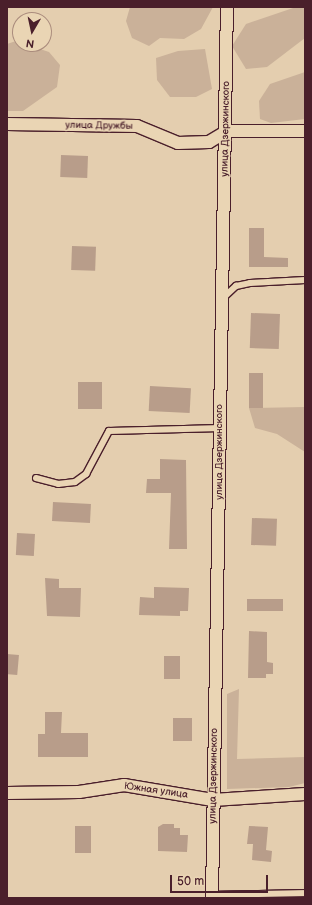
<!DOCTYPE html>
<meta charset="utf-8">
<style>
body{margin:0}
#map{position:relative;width:312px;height:905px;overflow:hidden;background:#e4ceaf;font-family:"Balsamiq Sans",sans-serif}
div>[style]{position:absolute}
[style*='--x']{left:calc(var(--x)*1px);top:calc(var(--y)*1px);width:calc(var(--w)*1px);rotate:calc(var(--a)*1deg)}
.green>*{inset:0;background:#cab199}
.building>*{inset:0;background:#b89d8a;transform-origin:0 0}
.roads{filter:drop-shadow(1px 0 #4a1f2b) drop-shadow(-1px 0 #4a1f2b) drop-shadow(0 1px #4a1f2b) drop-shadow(0 -1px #4a1f2b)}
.service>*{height:6px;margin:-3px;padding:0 3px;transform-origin:3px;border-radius:3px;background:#ead5b4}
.minor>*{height:12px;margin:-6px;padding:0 6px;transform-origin:6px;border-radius:6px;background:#ead5b4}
span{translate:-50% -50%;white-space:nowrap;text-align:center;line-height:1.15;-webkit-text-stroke:3px #ead5b4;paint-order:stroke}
.street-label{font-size:10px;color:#4a1f2b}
.frame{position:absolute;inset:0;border:8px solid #4a1f2b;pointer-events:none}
.north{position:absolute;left:12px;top:12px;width:40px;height:40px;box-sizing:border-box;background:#ead5b4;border:1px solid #aa8c7d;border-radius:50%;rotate:189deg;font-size:11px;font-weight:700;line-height:16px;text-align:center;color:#4a1f2b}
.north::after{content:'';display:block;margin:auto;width:14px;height:18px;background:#4a1f2b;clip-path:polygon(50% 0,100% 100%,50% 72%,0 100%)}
.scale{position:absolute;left:170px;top:875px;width:98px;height:18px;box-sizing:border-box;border:2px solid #4a1f2b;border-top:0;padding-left:5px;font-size:12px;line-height:14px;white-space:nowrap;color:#4a1f2b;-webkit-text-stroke:3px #ead5b4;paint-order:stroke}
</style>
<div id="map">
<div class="green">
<i style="clip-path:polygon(130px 7px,213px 7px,201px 29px,184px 39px,160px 38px,149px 46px,132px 38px,126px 21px)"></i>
<i style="clip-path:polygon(296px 7px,305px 7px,305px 38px,267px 67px,246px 69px,232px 46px,246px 24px)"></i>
<i style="clip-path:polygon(16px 41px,49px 52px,60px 65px,57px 87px,23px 111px,7px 111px,7px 44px)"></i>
<i style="clip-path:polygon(205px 49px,212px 89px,196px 97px,170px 97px,157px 80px,156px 58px,178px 51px)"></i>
<i style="clip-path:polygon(305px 72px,305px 119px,271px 123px,260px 119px,259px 101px,270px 84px)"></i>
<i style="clip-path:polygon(305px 407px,305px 452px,277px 434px,255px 428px,249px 408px)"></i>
<i style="clip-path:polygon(239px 689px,237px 759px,305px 757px,305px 783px,289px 787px,227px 789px,227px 694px)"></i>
</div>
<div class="building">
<i style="left:61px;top:155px;width:27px;height:22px;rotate:2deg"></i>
<i style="clip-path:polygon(249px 228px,264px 228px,264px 257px,288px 258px,288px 267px,249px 267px)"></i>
<i style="left:72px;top:246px;width:24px;height:24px;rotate:2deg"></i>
<i style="left:251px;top:313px;width:29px;height:35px;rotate:2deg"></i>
<i style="left:249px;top:373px;width:14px;height:35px"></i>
<i style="left:78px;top:382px;width:24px;height:27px"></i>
<i style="left:150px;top:386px;width:41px;height:25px;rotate:3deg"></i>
<i style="clip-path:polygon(160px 459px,186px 460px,187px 549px,169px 549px,171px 493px,146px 493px,147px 479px,160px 479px)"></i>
<i style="left:53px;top:502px;width:38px;height:19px;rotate:3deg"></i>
<i style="left:252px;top:518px;width:25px;height:27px;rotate:2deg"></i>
<i style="left:17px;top:533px;width:18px;height:22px;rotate:3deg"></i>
<i style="clip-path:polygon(45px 578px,59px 579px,59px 588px,81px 588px,80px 617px,47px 616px)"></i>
<i style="clip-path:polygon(154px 587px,189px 588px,188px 611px,180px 611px,180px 616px,139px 615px,140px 597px,154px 598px)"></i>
<i style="left:247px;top:599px;width:36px;height:12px"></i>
<i style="clip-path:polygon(249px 631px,267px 632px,267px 662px,273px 663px,273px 674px,266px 674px,266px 678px,248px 678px)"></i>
<i style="left:7px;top:654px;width:12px;height:20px;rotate:5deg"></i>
<i style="left:164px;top:656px;width:16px;height:23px"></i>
<i style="clip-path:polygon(45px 712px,62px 712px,61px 733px,88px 733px,88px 757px,38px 757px,38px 734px,45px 734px)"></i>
<i style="left:173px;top:718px;width:19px;height:23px"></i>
<i style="clip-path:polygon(163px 824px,174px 824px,174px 828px,180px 828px,180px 835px,188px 835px,187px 852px,158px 851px,158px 827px)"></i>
<i style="left:75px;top:826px;width:16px;height:27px"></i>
<i style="clip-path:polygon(249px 826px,268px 827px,266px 850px,272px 851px,271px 862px,252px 860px,253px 844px,247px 844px)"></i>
</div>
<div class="roads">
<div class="service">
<i style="--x:223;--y:298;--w:18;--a:-43"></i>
<i style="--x:236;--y:286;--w:14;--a:-12"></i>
<i style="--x:250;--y:283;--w:55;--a:-3.1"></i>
<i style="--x:36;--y:478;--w:23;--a:15"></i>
<i style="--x:58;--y:484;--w:17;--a:-7"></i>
<i style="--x:75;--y:482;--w:14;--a:-36"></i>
<i style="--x:86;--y:474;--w:49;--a:-61.9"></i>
<i style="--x:109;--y:431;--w:112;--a:-1.5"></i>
<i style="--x:212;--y:895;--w:93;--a:-1.2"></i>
</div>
<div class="minor">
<i style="--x:7;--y:124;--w:130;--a:0.9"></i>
<i style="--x:137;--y:126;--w:44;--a:22.5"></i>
<i style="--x:178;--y:143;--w:31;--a:-2"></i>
<i style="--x:209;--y:142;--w:21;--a:-31"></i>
<i style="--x:227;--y:131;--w:78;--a:0"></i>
<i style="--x:7;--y:793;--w:72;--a:-0.8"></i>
<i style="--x:79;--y:792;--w:46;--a:-8.8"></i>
<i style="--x:124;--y:785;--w:90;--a:9.6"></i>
<i style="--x:213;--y:800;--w:92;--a:-3.7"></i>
<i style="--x:212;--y:898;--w:891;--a:-89.04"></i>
</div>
</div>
<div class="street-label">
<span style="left:99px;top:126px;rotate:1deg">улица Дружбы</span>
<span style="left:226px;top:129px;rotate:-89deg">улица Дзержинского</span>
<span style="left:220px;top:452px;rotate:-90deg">улица Дзержинского</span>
<span style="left:214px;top:776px;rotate:-89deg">улица Дзержинского</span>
<span style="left:156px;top:791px;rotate:8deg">Южная улица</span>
</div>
<div class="frame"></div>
<div class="north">N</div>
<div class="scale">50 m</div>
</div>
